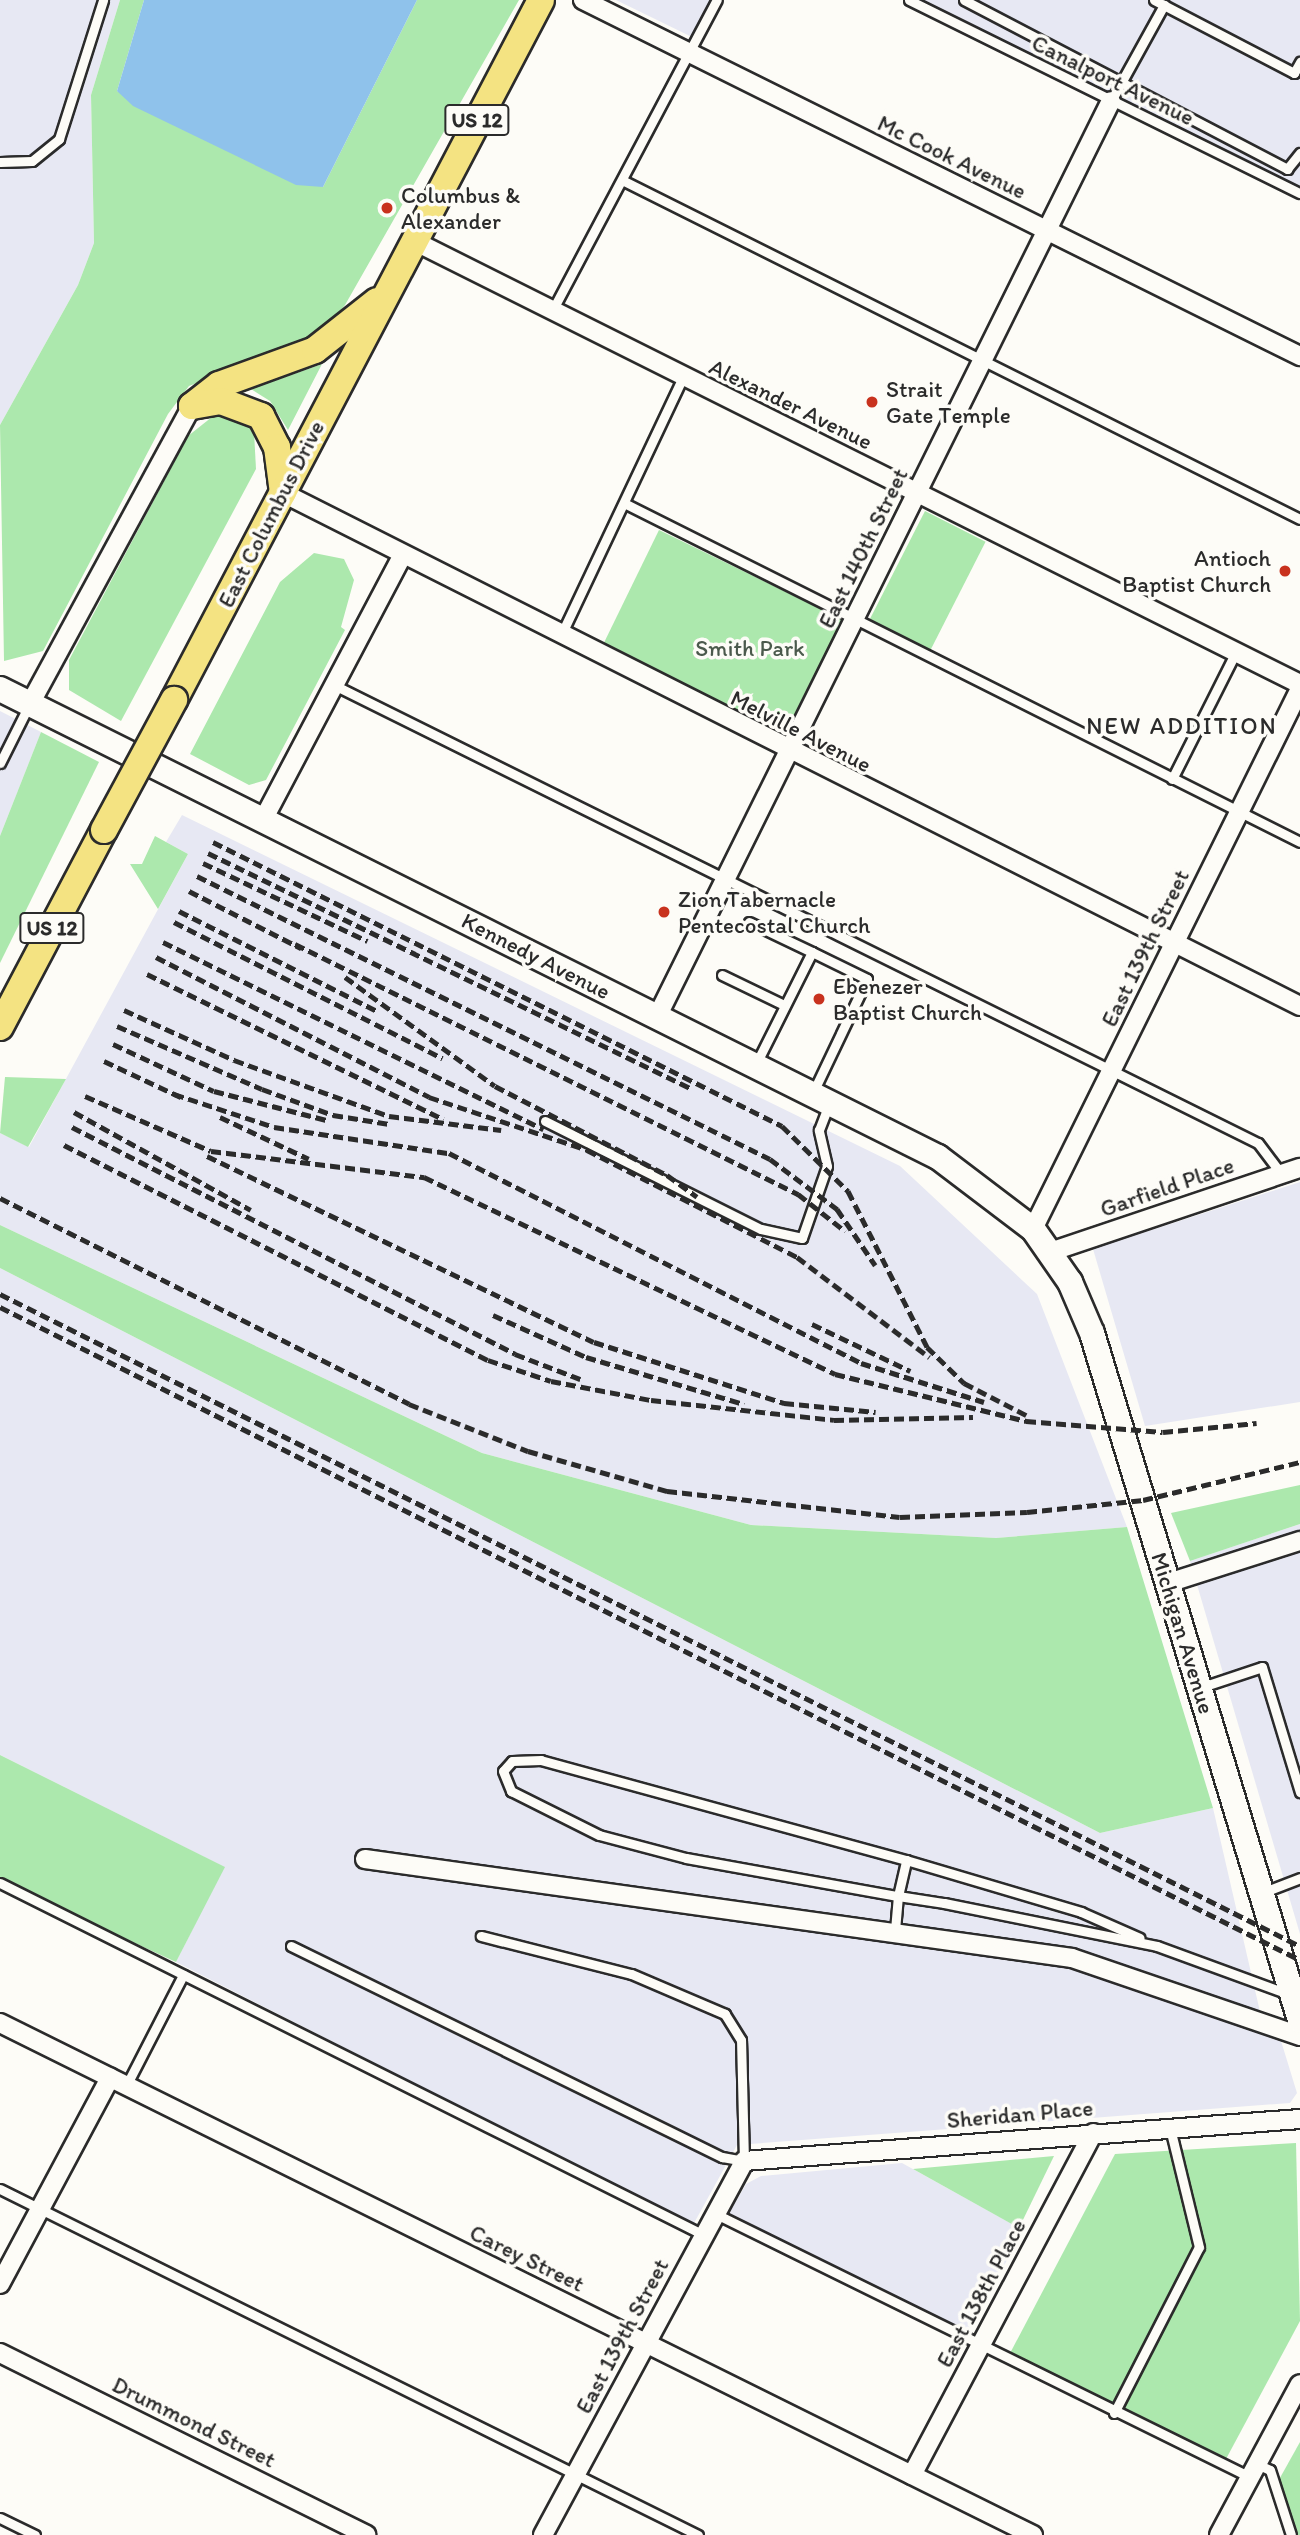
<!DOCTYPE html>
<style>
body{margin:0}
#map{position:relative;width:1300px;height:2535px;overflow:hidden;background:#fdfcf7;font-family:Itim,sans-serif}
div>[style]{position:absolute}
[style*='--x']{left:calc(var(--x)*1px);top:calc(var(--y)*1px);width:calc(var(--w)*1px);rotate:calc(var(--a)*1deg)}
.built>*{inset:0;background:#e7e8f3}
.green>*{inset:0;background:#ace8ad;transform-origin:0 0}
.water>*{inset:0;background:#8fc2eb}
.roads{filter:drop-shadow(2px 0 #2b2b2b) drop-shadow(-2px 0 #2b2b2b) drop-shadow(0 2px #2b2b2b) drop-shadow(0 -2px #2b2b2b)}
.service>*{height:9px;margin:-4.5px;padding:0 4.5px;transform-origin:4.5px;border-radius:4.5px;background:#fdfcf7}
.minor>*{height:18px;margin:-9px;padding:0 9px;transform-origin:9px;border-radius:9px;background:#fdfcf7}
.secondary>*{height:24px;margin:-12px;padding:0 12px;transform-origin:12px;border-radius:12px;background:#fdfcf7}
.primary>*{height:26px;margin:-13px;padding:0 13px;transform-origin:13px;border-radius:13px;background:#f4e382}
.rail>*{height:5px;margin-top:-2.5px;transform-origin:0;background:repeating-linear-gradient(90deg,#2b2b2b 0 10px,transparent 0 15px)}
.bridges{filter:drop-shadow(2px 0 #2b2b2b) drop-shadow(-2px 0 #2b2b2b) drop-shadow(0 2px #2b2b2b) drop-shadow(0 -2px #2b2b2b)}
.primary-bridge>*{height:26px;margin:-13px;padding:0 13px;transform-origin:13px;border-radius:13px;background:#f4e382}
.dots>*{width:19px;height:19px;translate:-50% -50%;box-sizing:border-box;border:4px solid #fdfcf7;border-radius:50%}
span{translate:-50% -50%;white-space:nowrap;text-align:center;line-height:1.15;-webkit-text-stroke:7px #fdfcf7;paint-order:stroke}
.shield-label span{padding:2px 5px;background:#fdfcf7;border:2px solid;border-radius:5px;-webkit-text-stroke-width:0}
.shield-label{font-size:21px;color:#2b2b2b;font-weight:700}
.street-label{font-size:23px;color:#2b2b2b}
.poi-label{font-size:23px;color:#2b2b2b}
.left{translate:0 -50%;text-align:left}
.right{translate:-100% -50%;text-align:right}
.park-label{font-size:23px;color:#4b5a4c}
.neighbourhood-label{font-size:24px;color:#2b2b2b;letter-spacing:2px}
</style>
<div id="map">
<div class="built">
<i style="clip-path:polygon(0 0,120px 0,91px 95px,94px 243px,78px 285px,0 425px)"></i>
<i style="clip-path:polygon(616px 0,717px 0,696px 39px)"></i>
<i style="clip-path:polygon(909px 0,1300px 0,1300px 193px)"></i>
<i style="clip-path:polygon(0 711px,41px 732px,0 836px)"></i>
<i style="clip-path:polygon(182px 815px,900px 1166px,1037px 1294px,1127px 1527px,996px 1538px,751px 1525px,482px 1453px,0 1225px,0 1133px,29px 1147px,188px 854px,166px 842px)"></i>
<i style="clip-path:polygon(1300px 1182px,1300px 1402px,1145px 1426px,1093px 1249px)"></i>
<i style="clip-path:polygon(0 1268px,1100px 1833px,1213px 1808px,1264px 2029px,1278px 2031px,1297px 2093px,1290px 2103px,737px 2145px,693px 2225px,176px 1962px,224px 1867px,0 1755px)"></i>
<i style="clip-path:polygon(1300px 1524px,1300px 1934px,1190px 1561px)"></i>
<i style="clip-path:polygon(902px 2163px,1023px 2230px,965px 2339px,726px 2219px,746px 2184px,761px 2176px)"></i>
</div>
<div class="green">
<i style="clip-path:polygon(120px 0,144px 0,117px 91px,323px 187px,417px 0,519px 0,345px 305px,320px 335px,189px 386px,168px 414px,43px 651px,4px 661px,0 425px,78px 285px,94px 243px,91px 95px)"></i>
<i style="clip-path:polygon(322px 364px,288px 430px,270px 401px,251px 389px)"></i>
<i style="clip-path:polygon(217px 413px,239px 419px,254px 432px,256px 469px,121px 721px,69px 690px,69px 660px,188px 436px)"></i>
<i style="left:925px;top:511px;width:68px;height:130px;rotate:27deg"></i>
<i style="left:659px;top:530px;width:204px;height:130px;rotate:26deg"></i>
<i style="clip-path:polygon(314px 553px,344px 559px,354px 580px,341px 627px,345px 630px,266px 780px,249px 785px,190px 754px,280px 582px)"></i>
<i style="clip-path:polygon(41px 732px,99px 762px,0 963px,0 836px)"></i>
<i style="clip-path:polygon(155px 836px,188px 854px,158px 909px,130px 864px,142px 864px)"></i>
<i style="clip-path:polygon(5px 1077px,66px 1079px,28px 1147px,0 1133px)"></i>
<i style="clip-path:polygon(0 1225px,482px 1453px,751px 1525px,996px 1538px,1127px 1527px,1213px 1808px,1100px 1833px,0 1268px)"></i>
<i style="clip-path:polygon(1300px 1485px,1300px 1524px,1190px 1561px,1171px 1513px)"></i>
<i style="clip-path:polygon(0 1755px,225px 1867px,176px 1962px,0 1881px)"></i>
<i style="clip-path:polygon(1296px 2143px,1300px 2321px,1226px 2459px,1114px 2413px,1007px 2359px,1115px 2154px)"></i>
<i style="clip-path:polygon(1054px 2156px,1019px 2228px,913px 2169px)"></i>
<i style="clip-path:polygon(1300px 2442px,1300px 2535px,1291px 2535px,1276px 2485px)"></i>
</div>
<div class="water">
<i style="clip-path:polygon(144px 0,417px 0,323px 187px,296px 185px,133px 106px,117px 91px)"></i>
</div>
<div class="roads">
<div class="service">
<i style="--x:909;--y:0;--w:436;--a:26.3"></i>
<i style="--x:964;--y:0;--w:365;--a:27.6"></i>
<i style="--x:1287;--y:169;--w:21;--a:-51"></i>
<i style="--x:1154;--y:0;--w:158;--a:27.5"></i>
<i style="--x:1294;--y:73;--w:13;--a:-61"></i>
<i style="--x:1111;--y:101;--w:110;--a:-61.1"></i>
<i style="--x:0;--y:162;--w:32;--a:-2"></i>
<i style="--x:32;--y:161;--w:35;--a:-39"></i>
<i style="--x:59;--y:139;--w:146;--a:-72.4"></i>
<i style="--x:622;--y:180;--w:758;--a:26.57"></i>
<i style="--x:552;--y:311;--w:352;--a:-62.1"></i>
<i style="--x:626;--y:504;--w:754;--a:26.63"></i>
<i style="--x:561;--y:635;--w:285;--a:-64.7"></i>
<i style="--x:334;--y:685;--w:1031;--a:26.37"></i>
<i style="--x:1258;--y:1143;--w:39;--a:53"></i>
<i style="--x:0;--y:763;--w:65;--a:-63.4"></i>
<i style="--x:1172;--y:779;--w:142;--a:-63.3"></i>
<i style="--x:749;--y:922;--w:70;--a:25.5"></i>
<i style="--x:812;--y:952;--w:125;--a:116.6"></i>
<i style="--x:812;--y:952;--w:61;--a:26.1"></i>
<i style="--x:867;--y:979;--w:125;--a:115.5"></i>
<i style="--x:722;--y:975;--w:69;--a:25.8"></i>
<i style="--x:545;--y:1121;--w:241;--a:26.6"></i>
<i style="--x:761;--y:1229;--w:42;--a:12.4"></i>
<i style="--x:802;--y:1238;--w:76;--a:-70.9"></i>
<i style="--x:827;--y:1166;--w:37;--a:-103"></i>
<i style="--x:819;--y:1130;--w:28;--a:-69"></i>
<i style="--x:1202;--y:1687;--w:63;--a:-18.4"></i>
<i style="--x:1262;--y:1667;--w:131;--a:73.1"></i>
<i style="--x:906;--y:1860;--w:183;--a:16.5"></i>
<i style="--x:1081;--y:1912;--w:64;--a:23.8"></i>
<i style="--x:0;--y:1883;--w:787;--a:26.57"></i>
<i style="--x:1264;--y:1892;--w:39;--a:-21"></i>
<i style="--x:895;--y:1930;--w:34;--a:-85"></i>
<i style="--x:898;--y:1896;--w:37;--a:-77"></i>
<i style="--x:906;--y:1860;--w:378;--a:-164.7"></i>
<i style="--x:541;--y:1760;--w:29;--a:178"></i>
<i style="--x:512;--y:1761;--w:13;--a:132"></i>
<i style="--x:503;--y:1771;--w:22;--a:68"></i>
<i style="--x:511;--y:1791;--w:98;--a:26.6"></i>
<i style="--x:599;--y:1835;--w:90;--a:14.8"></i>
<i style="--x:686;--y:1858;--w:215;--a:10.2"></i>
<i style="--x:898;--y:1896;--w:47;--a:8.7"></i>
<i style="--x:944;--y:1903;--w:217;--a:11.4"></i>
<i style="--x:1157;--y:1946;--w:140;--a:20.1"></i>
<i style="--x:291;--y:1946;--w:480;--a:26.1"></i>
<i style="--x:722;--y:2157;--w:22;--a:10"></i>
<i style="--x:744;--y:2161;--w:121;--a:-91.4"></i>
<i style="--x:741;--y:2040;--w:31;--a:-122"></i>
<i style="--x:725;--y:2014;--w:102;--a:-156.9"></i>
<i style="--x:631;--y:1974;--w:155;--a:-165.8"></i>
<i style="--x:126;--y:2086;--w:125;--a:-62.8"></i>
<i style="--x:0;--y:2189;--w:779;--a:26.37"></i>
<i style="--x:716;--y:2214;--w:595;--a:26.22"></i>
<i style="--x:1114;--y:2413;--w:186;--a:-62.9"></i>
<i style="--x:1199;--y:2247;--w:122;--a:-103.7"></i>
<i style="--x:1257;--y:2464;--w:14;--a:25"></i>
<i style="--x:1270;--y:2470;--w:68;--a:72.1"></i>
<i style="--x:0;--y:2518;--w:39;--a:26"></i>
</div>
<div class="minor">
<i style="--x:583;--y:0;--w:801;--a:26.41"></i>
<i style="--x:412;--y:240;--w:993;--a:26.57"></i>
<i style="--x:283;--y:493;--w:1139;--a:26.77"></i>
<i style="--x:30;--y:704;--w:339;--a:-61.5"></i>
<i style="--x:263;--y:820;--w:298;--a:-62.2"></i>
<i style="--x:657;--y:1017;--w:1022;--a:-63.64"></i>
<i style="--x:1033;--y:1229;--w:602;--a:-63.69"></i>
<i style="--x:1050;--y:1252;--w:264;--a:-18.6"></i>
<i style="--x:1168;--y:1583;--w:139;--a:-17.7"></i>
<i style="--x:365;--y:1859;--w:714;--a:7.97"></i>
<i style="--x:1072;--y:1958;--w:241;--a:18.9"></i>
<i style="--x:0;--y:2023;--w:1153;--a:26.37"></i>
<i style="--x:0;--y:2284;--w:234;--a:-61.9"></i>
<i style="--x:0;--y:2353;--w:409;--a:26.4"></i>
<i style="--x:912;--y:2475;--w:387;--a:-62.1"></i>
<i style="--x:543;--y:2535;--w:425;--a:-61.7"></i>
<i style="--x:744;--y:2161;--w:558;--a:-4.32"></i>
<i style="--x:1219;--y:2535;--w:171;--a:-61.8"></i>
</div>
<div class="secondary">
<i style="--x:0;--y:689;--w:1048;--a:26.52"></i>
<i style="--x:938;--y:1157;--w:119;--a:37.2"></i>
<i style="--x:1033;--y:1229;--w:65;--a:55.1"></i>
<i style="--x:1070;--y:1282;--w:56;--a:66.7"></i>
<i style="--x:1092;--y:1333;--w:718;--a:73.16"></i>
</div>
<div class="primary">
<i style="--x:192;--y:406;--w:34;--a:-38"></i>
<i style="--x:219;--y:385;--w:102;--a:-20"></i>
<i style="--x:315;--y:350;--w:79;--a:-38.3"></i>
<i style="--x:192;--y:406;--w:29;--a:-10"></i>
<i style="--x:221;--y:401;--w:43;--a:20.6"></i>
<i style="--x:261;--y:416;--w:35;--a:63"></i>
<i style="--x:277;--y:447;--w:46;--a:82.6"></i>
<i style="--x:174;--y:700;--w:790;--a:-62.33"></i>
<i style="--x:0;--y:1027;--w:223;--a:-62.2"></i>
</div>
</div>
<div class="rail">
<i style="--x:213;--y:842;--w:636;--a:26.52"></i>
<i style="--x:782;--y:1126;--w:93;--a:44.6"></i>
<i style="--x:848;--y:1191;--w:175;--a:63.1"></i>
<i style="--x:927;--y:1347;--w:52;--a:44.2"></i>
<i style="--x:964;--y:1383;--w:70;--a:27.3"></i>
<i style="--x:208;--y:853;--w:538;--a:25.99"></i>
<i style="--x:203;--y:863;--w:182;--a:25.4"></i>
<i style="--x:197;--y:876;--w:639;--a:26.28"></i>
<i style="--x:770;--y:1159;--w:84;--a:36.7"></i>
<i style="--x:837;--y:1209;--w:68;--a:55.8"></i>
<i style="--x:189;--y:891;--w:126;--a:27"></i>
<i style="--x:179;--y:911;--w:224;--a:26.8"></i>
<i style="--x:174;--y:922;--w:301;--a:26.9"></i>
<i style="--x:163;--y:942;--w:424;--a:26.2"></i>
<i style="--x:295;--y:944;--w:562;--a:26.43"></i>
<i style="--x:798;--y:1194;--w:60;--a:38.2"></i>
<i style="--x:156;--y:957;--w:307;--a:27.1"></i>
<i style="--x:429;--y:1097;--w:167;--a:18.5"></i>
<i style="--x:587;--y:1150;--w:236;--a:27"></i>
<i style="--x:797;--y:1257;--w:166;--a:37.1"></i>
<i style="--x:147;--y:974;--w:330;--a:26.1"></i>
<i style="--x:345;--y:977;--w:185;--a:36"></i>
<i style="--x:495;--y:1086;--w:194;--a:27.4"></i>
<i style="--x:667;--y:1175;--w:37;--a:36"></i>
<i style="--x:124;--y:1010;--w:121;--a:24.4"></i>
<i style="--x:234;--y:1060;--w:165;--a:19.9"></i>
<i style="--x:389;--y:1116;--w:113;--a:7.1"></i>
<i style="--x:117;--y:1026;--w:158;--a:23.5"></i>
<i style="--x:262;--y:1089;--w:76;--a:20.1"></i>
<i style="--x:333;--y:1115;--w:57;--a:9.1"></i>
<i style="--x:113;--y:1044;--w:111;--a:25"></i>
<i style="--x:214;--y:1091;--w:116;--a:14.5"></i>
<i style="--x:104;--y:1061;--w:87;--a:25.1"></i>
<i style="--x:174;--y:1094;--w:105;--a:18.3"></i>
<i style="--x:274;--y:1127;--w:177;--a:8.5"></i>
<i style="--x:449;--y:1153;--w:462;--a:27"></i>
<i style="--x:861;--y:1363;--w:129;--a:17.6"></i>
<i style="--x:85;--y:1096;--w:137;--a:23.6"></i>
<i style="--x:211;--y:1151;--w:215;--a:7"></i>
<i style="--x:424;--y:1177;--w:456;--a:25.6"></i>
<i style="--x:835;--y:1374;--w:197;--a:13.8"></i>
<i style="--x:1026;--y:1421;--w:137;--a:4.6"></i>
<i style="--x:1163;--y:1432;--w:94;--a:-5.5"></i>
<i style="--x:74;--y:1112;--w:202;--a:29"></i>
<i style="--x:220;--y:1117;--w:98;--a:25.3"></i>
<i style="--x:72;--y:1127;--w:498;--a:27.1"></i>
<i style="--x:515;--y:1354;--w:70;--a:21"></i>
<i style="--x:64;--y:1145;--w:475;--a:26.9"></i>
<i style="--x:488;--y:1360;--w:66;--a:18.4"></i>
<i style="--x:551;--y:1381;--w:102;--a:10.8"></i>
<i style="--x:651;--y:1400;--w:184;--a:6.2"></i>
<i style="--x:834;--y:1420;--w:139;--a:-1.2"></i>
<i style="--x:207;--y:1156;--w:429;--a:25.7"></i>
<i style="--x:594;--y:1342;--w:200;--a:17.8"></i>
<i style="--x:784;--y:1403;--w:92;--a:5.6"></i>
<i style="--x:0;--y:1198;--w:458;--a:26.7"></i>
<i style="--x:409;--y:1404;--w:128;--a:21.6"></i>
<i style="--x:528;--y:1451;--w:145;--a:16.1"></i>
<i style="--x:667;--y:1491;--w:234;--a:6.4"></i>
<i style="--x:900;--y:1517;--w:127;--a:-2.3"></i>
<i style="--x:1027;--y:1512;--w:117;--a:-5.9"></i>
<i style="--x:1143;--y:1500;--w:162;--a:-13.6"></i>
<i style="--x:0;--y:1294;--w:1454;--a:26.64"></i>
<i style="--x:0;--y:1307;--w:1455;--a:26.67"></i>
<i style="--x:493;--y:1315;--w:102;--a:24.3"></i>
<i style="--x:586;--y:1357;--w:165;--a:16.6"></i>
<i style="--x:812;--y:1324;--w:109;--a:25.6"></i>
</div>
<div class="bridges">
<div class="primary-bridge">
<i style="--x:104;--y:830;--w:148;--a:-61.7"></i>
</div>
</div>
<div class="dots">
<i style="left:387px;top:208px;background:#c8321e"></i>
<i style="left:872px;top:402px;background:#c8321e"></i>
<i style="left:1285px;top:571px;background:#c8321e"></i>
<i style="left:664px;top:912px;background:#c8321e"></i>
<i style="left:819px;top:999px;background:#c8321e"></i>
</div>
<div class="shield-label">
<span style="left:477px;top:120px">US 12</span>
<span style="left:52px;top:928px">US 12</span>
</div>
<div class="street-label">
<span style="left:1113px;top:80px;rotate:26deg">Canalport Avenue</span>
<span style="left:952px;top:157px;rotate:26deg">Mc Cook Avenue</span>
<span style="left:791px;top:404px;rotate:26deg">Alexander Avenue</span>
<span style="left:271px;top:514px;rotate:-63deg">East Columbus Drive</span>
<span style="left:863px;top:548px;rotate:-64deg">East 140th Street</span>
<span style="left:801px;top:731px;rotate:27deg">Melville Avenue</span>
<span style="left:1145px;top:948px;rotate:-64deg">East 139th Street</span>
<span style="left:536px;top:956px;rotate:27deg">Kennedy Avenue</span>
<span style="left:1167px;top:1187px;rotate:-19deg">Garfield Place</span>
<span style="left:1183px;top:1633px;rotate:73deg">Michigan Avenue</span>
<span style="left:1020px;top:2114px;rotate:-5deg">Sheridan Place</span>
<span style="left:527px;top:2258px;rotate:26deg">Carey Street</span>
<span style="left:981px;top:2293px;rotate:-62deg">East 138th Place</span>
<span style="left:622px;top:2336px;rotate:-62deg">East 139th Street</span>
<span style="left:194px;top:2422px;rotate:26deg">Drummond Street</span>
</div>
<div class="poi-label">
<span class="left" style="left:401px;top:208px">Columbus &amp;<br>Alexander</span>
<span class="left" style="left:886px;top:402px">Strait<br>Gate Temple</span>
<span class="right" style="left:1271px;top:571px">Antioch<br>Baptist Church</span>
<span class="left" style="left:678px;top:912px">Zion Tabernacle<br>Pentecostal Church</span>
<span class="left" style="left:833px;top:999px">Ebenezer<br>Baptist Church</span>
</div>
<div class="park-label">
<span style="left:750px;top:648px">Smith Park</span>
</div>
<div class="neighbourhood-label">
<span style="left:1182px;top:726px">NEW ADDITION</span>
</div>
</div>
